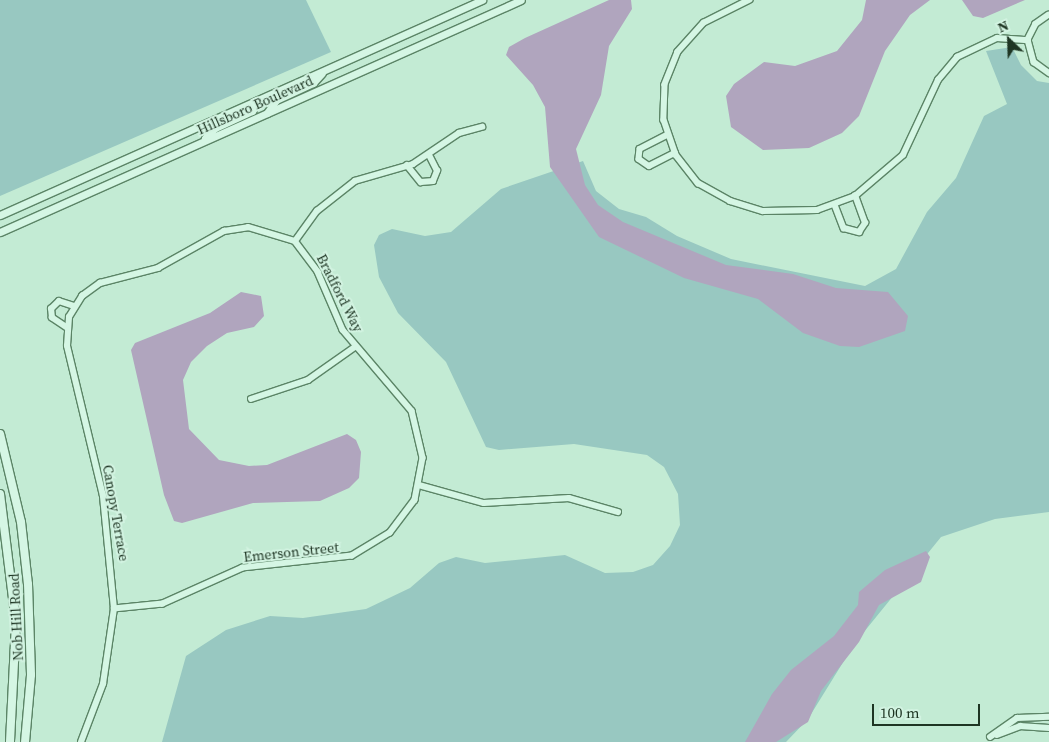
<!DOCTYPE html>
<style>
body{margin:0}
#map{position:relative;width:1049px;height:742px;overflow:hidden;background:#c3ebd4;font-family:"Source Serif 4",serif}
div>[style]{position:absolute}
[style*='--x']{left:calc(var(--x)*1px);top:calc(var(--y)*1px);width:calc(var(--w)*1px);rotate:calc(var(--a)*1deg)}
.green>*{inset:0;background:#98c8c1}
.water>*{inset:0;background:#b0a5be}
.roads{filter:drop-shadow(1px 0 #5b8466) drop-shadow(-1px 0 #5b8466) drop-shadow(0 1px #5b8466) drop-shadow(0 -1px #5b8466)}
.minor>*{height:5.5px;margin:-2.75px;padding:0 2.75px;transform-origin:2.75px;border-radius:2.75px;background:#d5f6e4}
.tertiary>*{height:7px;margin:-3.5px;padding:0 3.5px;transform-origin:3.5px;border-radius:3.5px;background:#d5f6e4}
.secondary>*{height:8px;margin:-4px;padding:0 4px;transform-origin:4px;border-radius:4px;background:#d5f6e4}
span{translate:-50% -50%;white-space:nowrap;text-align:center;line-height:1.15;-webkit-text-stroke:4px #d2f3e1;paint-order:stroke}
.street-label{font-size:14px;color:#1e3523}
.north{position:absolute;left:984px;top:15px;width:50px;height:50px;-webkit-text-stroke:4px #d2f3e1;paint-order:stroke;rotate:336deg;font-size:14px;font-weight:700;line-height:20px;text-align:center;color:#1e3523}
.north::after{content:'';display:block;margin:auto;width:18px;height:22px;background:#1e3523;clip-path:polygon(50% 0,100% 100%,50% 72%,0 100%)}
.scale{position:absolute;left:872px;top:704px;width:108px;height:22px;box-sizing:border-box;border:2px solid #1e3523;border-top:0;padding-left:6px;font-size:15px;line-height:18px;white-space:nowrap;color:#1e3523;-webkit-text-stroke:4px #d2f3e1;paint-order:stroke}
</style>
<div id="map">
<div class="green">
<i style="clip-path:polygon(0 0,306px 0,331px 52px,0 196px)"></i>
<i style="clip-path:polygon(1012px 47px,1021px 65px,1037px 81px,1049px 83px,1049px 512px,995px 519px,941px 537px,855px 643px,808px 719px,786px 742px,162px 742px,186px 656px,226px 630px,270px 616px,303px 618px,366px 609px,410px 588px,439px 563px,456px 557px,485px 563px,565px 555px,605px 573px,633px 572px,653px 565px,670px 546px,680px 525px,678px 494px,664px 467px,647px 455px,574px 444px,499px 450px,486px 447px,446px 362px,398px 313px,379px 277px,374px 245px,379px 235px,392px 229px,425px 236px,451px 232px,501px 189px,583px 161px,596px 191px,619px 209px,646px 217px,677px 236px,731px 259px,865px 286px,896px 269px,927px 212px,956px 178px,984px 116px,1007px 104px,986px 51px)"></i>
</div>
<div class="water">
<i style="clip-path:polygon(609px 0,631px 0,632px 9px,609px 46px,601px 95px,576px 149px,585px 185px,598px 205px,623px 222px,726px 265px,793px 274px,836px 288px,888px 292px,908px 316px,905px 331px,859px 347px,840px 346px,803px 333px,758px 299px,684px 278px,599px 237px,550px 167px,545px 107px,533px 85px,506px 55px,509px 47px,525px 38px)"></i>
<i style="clip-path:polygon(866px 0,930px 0,910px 15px,885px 51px,859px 116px,842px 133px,809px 148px,763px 150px,731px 127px,726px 96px,734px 84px,764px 62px,795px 66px,837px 51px,862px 20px)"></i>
<i style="clip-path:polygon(962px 0,1025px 0,983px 18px,973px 16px)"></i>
<i style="clip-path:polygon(241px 292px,261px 296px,264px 316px,254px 327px,227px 333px,207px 346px,191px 362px,183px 380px,189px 429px,219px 460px,249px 466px,267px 465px,347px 434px,356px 440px,361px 452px,359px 478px,349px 488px,320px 501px,253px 503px,182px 523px,174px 521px,164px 495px,131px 350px,135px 343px,210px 313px)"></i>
<i style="clip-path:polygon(926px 551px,930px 557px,921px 582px,879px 605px,859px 642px,821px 691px,808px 722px,776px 742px,745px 742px,772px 694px,791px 670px,834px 636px,858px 605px,859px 592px,885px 570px)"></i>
</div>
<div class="roads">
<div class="minor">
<i style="--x:750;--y:0;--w:51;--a:153.4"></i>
<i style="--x:704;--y:23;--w:39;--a:132"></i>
<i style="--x:678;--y:52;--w:35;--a:112"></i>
<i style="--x:665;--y:85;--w:35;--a:92"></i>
<i style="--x:664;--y:120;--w:37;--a:71"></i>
<i style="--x:676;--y:155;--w:36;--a:52"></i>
<i style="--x:698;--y:183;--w:37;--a:29"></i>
<i style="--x:730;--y:201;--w:34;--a:17"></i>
<i style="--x:763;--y:211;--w:54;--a:-1.1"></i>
<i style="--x:817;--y:210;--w:40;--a:-20.2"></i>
<i style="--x:855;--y:196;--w:63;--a:-40.5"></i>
<i style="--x:903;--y:155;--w:83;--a:-65"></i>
<i style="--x:938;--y:80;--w:30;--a:-50"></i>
<i style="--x:957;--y:57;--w:44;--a:-25.4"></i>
<i style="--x:997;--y:38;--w:31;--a:4"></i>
<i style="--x:1049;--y:15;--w:16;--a:145"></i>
<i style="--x:1036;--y:24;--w:18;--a:117"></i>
<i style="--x:1028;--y:40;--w:23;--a:75"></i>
<i style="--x:1034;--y:62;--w:19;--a:36"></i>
<i style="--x:668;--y:135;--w:31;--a:153"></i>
<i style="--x:640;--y:149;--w:10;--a:96"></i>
<i style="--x:639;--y:159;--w:12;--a:35"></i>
<i style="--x:649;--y:166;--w:29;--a:-27"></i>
<i style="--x:407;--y:165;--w:22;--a:51"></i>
<i style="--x:421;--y:182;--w:12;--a:-5"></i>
<i style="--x:433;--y:181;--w:11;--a:-68"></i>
<i style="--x:437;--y:171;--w:18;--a:-117"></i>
<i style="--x:835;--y:205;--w:25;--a:69"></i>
<i style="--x:844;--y:228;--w:16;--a:15"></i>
<i style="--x:859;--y:232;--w:11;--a:-56"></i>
<i style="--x:865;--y:223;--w:29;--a:-110"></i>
<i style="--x:295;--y:241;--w:37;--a:-54"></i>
<i style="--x:317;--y:211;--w:48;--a:-38.3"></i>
<i style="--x:355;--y:181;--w:60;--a:-16.3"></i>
<i style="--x:413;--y:164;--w:55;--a:-34"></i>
<i style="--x:459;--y:133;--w:24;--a:-15"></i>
<i style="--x:67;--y:328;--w:18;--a:-146"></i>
<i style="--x:52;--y:318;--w:9;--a:-96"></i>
<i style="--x:51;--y:309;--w:11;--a:-45"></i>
<i style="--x:59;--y:301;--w:16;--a:18"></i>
<i style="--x:251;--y:399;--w:60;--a:-18.4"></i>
<i style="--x:308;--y:380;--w:57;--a:-35.1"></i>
<i style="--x:419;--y:485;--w:67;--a:15.5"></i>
<i style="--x:484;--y:503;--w:85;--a:-3.4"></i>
<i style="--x:569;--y:498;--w:51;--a:15.9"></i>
<i style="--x:997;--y:735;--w:25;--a:-21"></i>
<i style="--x:1020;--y:726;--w:29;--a:4"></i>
<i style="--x:990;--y:737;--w:33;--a:-35"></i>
<i style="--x:1017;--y:718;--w:32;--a:-2"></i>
<i style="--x:81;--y:742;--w:62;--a:-69.2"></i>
<i style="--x:103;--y:684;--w:76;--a:-81.7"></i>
<i style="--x:114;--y:609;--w:114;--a:-95.6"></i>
<i style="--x:103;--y:496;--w:154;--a:-103.5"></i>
<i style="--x:67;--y:346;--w:29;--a:-86"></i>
<i style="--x:69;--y:317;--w:25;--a:-58"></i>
<i style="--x:82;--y:296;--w:22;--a:-36"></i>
<i style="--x:100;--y:283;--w:60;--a:-14.5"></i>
<i style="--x:158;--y:268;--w:76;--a:-29.3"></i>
<i style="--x:224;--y:231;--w:24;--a:-9"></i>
<i style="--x:248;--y:227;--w:49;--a:16.6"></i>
<i style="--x:295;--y:241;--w:39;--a:53"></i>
<i style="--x:318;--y:272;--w:63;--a:66.7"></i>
<i style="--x:343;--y:330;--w:106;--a:49.6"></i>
<i style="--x:412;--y:411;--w:48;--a:76.8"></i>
<i style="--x:423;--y:458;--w:43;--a:100.8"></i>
<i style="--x:415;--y:500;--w:41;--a:127.1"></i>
<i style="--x:390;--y:533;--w:44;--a:148.8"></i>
<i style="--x:352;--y:556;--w:110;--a:173.7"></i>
<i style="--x:243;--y:568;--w:88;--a:155.8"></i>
<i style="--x:163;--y:604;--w:49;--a:174.2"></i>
</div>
<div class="tertiary">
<i style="--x:267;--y:113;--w:16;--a:-55"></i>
<i style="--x:276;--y:100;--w:41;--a:-24.7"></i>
<i style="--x:313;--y:83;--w:13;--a:-48"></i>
<i style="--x:205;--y:138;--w:14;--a:-45"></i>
<i style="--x:215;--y:128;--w:41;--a:-24.7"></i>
<i style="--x:252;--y:111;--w:11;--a:-63"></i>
<i style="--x:0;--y:215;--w:528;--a:-24.04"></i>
<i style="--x:0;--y:232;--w:570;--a:-24"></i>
</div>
<div class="secondary">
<i style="--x:0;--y:434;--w:90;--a:76.6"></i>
<i style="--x:21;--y:522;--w:62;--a:83.6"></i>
<i style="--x:28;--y:584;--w:91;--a:88.1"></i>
<i style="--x:31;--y:675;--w:67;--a:95.1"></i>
<i style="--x:0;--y:494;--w:130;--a:82.9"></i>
<i style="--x:16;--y:623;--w:119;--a:92.9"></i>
</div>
</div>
<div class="street-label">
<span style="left:255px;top:105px;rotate:-24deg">Hillsboro Boulevard</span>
<span style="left:340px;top:293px;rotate:63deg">Bradford Way</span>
<span style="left:116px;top:513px;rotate:80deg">Canopy Terrace</span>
<span style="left:291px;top:552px;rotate:-6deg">Emerson Street</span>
<span style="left:16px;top:617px;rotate:-93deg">Nob Hill Road</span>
</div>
<div class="north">N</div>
<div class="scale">100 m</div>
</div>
